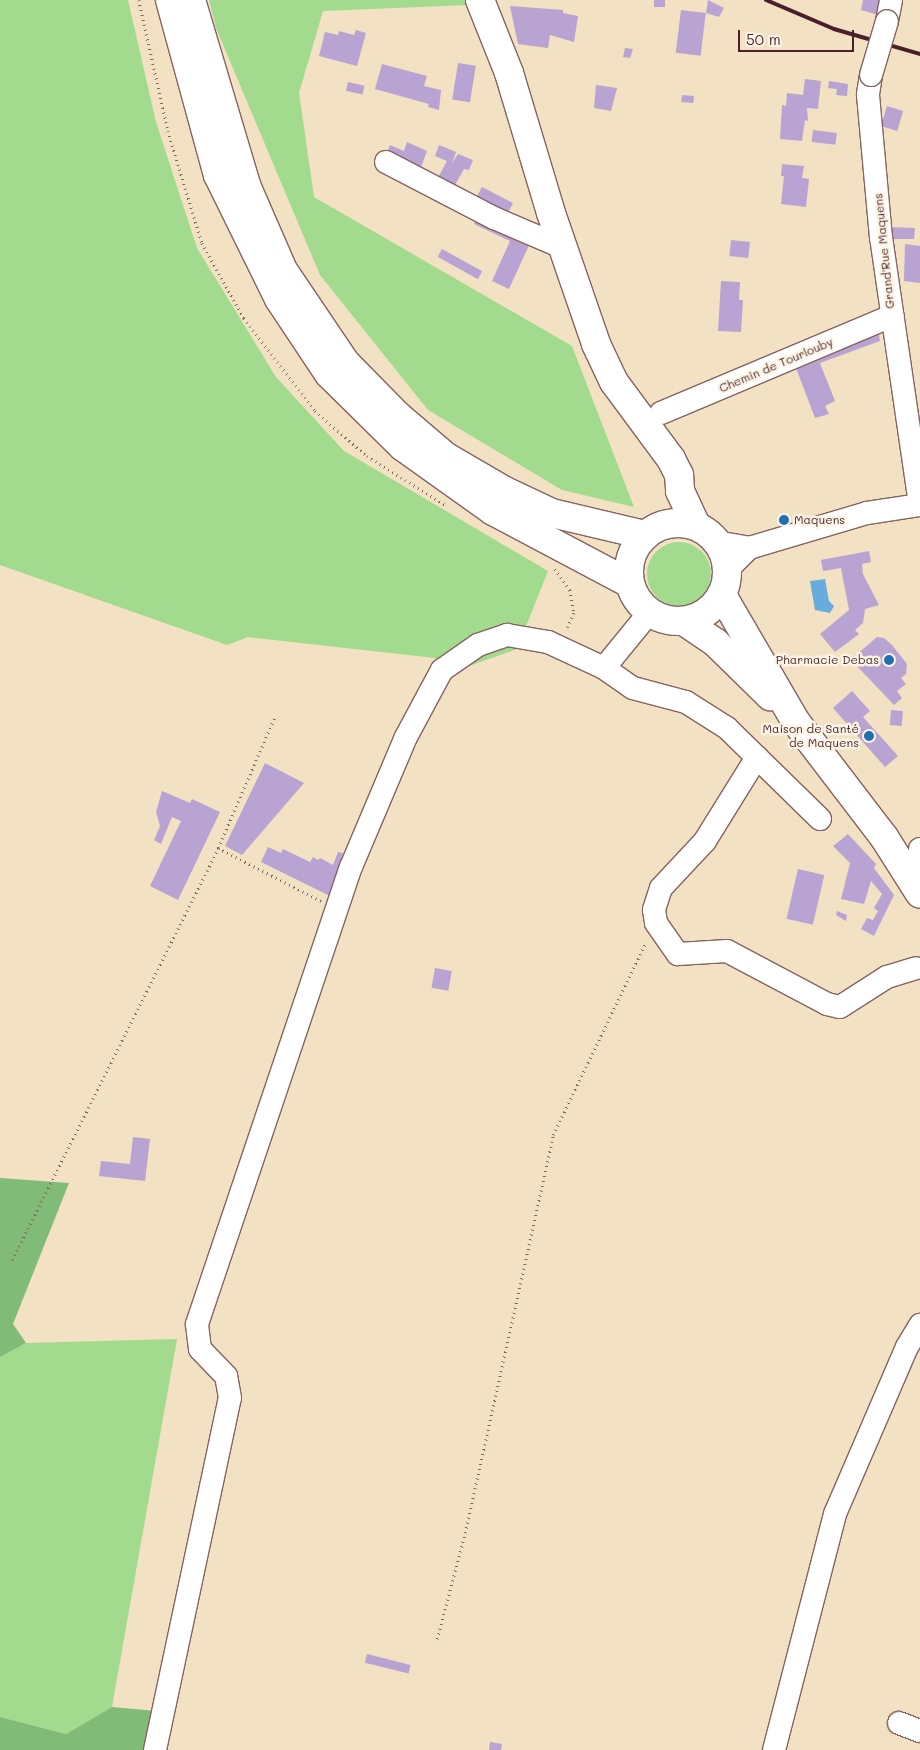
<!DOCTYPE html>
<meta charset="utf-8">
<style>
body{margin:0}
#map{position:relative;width:920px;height:1750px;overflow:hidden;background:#f2e1c3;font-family:Mali,sans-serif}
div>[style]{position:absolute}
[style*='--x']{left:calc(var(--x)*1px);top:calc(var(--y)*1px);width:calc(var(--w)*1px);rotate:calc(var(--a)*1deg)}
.green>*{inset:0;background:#a2db8d}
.round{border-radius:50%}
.forest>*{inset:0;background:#81bb78}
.water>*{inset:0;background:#68acdd}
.building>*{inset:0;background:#b8a3d2;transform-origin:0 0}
.path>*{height:2.5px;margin-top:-1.25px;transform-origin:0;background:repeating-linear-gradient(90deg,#856360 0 1px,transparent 0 5px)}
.roads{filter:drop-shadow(1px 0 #856360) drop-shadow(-1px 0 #856360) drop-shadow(0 1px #856360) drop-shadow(0 -1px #856360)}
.minor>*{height:22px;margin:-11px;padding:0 11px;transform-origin:11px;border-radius:11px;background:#fff}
.major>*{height:28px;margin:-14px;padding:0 14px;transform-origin:14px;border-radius:14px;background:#fff}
.major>.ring{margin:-14px;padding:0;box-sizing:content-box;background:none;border:28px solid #fff;border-radius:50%}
.rail>*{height:4px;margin:-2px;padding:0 2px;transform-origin:2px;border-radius:2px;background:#4a1f2b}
.bridges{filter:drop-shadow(1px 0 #856360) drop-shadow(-1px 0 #856360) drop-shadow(0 1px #856360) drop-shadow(0 -1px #856360)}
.minor-bridge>*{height:22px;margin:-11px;padding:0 11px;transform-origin:11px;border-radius:11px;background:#fff}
.dots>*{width:14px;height:14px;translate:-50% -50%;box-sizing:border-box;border:2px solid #fcf5e5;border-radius:50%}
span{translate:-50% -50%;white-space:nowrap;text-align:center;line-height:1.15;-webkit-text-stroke:5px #fcf5e5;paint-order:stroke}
.street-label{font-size:12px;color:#4a1f2b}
.poi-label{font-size:12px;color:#4a1f2b}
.left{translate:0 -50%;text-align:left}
.right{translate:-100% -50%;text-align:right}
.scale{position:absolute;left:738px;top:30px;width:116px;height:22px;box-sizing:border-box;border:2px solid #4a1f2b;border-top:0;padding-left:6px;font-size:15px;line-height:18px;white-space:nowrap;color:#4a1f2b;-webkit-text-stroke:4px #fcf5e5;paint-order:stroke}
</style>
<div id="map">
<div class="green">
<i style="clip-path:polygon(0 0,128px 0,156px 122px,197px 248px,276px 377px,344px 451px,548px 571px,517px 649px,452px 672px,435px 658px,248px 637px,227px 645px,0 565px)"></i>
<i style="clip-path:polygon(209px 0,466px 0,467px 5px,323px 11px,299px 93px,314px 197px,572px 346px,634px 507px,562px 490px,428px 410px,320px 275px,216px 28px)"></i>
<i class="round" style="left:647px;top:542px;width:64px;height:64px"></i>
<i style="clip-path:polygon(177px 1339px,112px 1707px,66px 1734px,0 1717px,0 1357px,26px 1343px)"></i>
</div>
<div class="forest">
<i style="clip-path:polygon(0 1178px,69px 1183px,13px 1324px,26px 1343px,0 1357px)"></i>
<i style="clip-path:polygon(112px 1707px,156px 1711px,166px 1750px,0 1750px,0 1717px,66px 1734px)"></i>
</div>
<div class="water">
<i style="clip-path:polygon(825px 579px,829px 601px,834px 606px,830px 613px,815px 610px,810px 581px)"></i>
</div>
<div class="building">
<i style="left:654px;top:0;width:11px;height:7px"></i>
<i style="clip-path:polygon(708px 0,724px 8px,719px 17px,706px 13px)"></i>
<i style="clip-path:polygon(863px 0,880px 0,878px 15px,861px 10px)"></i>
<i style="clip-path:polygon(510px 6px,563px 10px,563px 13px,578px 16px,574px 42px,550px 35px,548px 48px,518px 44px)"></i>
<i style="left:681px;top:10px;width:25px;height:43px;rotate:7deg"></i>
<i style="clip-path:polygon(356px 30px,366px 33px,357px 66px,319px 56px,325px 32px,338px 35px,339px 31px,354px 35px)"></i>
<i style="clip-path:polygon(625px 48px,633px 49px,630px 58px,623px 57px)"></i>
<i style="left:458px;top:63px;width:18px;height:37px;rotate:9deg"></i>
<i style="clip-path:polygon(382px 64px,427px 76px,424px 86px,441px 90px,439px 110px,428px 107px,429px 104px,375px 89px)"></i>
<i style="clip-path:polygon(805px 79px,821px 81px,818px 109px,807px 108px,808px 121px,805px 120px,802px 141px,780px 139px,782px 105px,786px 106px,787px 93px,803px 95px)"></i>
<i style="clip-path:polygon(829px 81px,848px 84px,847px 96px,836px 95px,837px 89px,828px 88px)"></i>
<i style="left:348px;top:82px;width:17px;height:9px;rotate:13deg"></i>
<i style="clip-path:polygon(596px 85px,617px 88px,611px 111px,594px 108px)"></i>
<i style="left:682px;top:95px;width:12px;height:7px;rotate:5deg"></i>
<i style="left:887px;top:106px;width:17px;height:21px;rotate:17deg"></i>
<i style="left:813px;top:130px;width:24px;height:12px;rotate:7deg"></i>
<i style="clip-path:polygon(407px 142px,427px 151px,420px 170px,386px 156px,390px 145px,404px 151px)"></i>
<i style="clip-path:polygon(439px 145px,456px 152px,452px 163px,458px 154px,473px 160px,469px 170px,464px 169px,451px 192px,435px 183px,447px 161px,435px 156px)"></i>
<i style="clip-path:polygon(782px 164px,804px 166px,802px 178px,809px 179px,806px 207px,781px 204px,784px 176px,781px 176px)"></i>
<i style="clip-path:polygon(482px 187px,513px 203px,505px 219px,476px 198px)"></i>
<i style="clip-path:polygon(477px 217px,530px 243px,509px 289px,492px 281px,510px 241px,474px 224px)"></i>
<i style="clip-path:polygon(887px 227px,915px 228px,914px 239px,888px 239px)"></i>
<i style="left:731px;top:240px;width:19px;height:16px;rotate:6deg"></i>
<i style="clip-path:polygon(905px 244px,920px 246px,920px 283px,904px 281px)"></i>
<i style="left:442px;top:249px;width:46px;height:9px;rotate:29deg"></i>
<i style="clip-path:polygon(721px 281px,740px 282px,739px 300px,743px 300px,741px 332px,718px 331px)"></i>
<i style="clip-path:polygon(878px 329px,880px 341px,820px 363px,835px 401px,825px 406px,829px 414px,815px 418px,794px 363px)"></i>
<i style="clip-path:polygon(869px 551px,871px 562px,862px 564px,863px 574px,879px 605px,865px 609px,863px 623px,855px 630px,859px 634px,835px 652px,820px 634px,849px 610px,841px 568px,823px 571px,821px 560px)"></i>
<i style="clip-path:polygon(877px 637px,884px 638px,892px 645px,907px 664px,906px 674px,901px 678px,906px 684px,897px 691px,902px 698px,894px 705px,854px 663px,855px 656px)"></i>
<i style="clip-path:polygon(852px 691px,870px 711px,863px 717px,898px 756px,885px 767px,833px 708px)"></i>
<i style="left:891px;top:710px;width:12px;height:15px;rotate:5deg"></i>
<i style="clip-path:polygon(265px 763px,304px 783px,242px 855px,225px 846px)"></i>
<i style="clip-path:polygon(162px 791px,190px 803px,192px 799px,220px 812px,178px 900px,150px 886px,181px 821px,172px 817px,161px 844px,154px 840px,160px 826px,156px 812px)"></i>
<i style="clip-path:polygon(848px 834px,876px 864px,874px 868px,894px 895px,874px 936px,861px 929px,867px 918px,873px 920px,878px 911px,874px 908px,882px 894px,871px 881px,864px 904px,841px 899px,850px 863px,833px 846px)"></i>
<i style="clip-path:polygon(268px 847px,281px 853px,283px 849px,310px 862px,313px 857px,318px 860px,320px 858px,333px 865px,338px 852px,343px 853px,330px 896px,261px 862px)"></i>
<i style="left:798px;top:869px;width:27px;height:51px;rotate:13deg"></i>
<i style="clip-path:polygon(837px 911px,847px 915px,846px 921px,836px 915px)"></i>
<i style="left:435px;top:968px;width:17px;height:20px;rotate:10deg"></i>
<i style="clip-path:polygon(133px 1137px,150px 1139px,145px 1181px,99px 1176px,101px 1161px,130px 1164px)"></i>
<i style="left:367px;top:1654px;width:45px;height:9px;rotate:14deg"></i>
<i style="clip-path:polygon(490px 1742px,502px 1744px,501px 1750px,489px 1750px)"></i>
</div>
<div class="path">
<i style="--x:139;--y:0;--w:134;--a:77.5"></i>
<i style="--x:168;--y:131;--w:117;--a:73.1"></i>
<i style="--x:202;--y:243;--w:86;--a:60.8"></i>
<i style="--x:244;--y:318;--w:117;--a:52.6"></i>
<i style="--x:315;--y:411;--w:69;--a:40.9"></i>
<i style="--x:367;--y:456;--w:94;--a:32"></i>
<i style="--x:555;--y:569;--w:26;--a:54"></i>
<i style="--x:570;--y:590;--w:23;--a:80"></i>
<i style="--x:574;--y:613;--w:17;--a:114"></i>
<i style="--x:218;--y:848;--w:116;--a:27.2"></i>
<i style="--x:12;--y:1260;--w:461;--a:-63.4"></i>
<i style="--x:218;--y:848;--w:144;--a:-66.6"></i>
<i style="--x:437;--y:1639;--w:110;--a:-75.2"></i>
<i style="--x:465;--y:1533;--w:408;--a:-77.5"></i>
<i style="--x:553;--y:1135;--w:214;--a:-64.3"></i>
</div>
<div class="roads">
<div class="minor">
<i style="--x:887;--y:21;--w:21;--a:-79"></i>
<i style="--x:871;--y:75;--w:20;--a:99"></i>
<i style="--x:868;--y:95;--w:143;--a:84.8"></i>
<i style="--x:881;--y:237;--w:269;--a:81.7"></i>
<i style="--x:386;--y:162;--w:122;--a:27.4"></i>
<i style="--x:494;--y:218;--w:74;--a:23.1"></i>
<i style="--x:661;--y:413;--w:251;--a:-22.8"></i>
<i style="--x:716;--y:542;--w:34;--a:10"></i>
<i style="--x:749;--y:548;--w:123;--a:-16.5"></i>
<i style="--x:867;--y:513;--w:54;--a:-8.6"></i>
<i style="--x:726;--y:571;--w:33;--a:-45"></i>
<i style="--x:604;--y:668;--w:35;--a:35"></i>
<i style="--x:633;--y:688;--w:55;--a:14.8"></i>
<i style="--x:686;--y:702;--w:49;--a:32.4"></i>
<i style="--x:727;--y:728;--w:130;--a:44.4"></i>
<i style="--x:757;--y:757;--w:99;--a:121.8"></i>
<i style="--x:705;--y:841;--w:64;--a:133.1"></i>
<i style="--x:661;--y:888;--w:23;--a:108"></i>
<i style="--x:654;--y:910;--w:13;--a:81"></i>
<i style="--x:656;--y:923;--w:38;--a:55"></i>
<i style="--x:678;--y:954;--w:49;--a:-3.5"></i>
<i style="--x:727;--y:951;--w:113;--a:27.9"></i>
<i style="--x:827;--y:1004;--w:13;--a:13"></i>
<i style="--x:840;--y:1007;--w:56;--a:-32.6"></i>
<i style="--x:887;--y:977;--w:30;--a:-17"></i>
<i style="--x:920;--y:894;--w:45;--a:-90"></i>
<i style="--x:899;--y:1723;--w:22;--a:21"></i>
<i style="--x:155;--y:1750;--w:360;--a:-78"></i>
<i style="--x:230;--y:1398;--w:22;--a:-100"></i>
<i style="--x:226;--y:1376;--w:37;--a:-134"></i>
<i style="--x:200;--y:1349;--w:25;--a:-97"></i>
<i style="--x:197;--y:1324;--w:482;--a:-71.4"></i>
<i style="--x:351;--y:867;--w:141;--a:-67.1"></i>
<i style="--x:406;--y:737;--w:76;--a:-61.8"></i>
<i style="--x:442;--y:670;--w:44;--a:-34.8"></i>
<i style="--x:478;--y:645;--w:31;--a:-19"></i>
<i style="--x:507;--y:635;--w:42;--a:9.7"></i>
<i style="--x:548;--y:642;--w:62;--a:24.9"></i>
<i style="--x:604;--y:668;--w:71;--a:-50.7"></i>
<i style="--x:774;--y:1750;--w:244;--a:-75.5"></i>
<i style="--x:835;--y:1514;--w:182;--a:-66.7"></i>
<i style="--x:907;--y:1347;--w:26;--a:-59"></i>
</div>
<div class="major">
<i style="--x:170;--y:0;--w:181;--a:74.7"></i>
<i style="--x:218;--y:175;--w:138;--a:63.8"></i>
<i style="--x:279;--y:299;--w:90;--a:56.3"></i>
<i style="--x:329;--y:374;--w:103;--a:44.6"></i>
<i style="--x:402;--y:446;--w:112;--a:35.5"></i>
<i style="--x:493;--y:511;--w:154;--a:27.9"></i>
<i style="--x:191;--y:0;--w:193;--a:73.4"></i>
<i style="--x:246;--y:185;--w:93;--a:66.5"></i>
<i style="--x:283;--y:270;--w:111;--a:56"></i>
<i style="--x:345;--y:362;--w:76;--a:45.5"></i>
<i style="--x:398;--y:416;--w:62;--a:40.4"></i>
<i style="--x:445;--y:456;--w:69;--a:30.3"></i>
<i style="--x:505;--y:491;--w:52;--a:25.1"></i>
<i style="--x:552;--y:513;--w:96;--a:13.3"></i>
<i style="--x:480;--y:0;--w:79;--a:68.3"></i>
<i style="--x:509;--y:73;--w:146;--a:73.3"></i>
<i style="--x:551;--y:213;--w:139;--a:71"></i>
<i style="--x:596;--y:344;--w:42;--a:64.7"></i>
<i style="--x:614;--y:382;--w:96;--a:53.5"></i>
<i style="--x:671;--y:459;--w:18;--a:63"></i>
<i style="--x:679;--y:475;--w:16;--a:86"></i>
<i style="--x:680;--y:491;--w:38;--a:65"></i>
<i class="ring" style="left:629px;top:523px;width:70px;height:70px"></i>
<i style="--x:722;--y:595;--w:147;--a:59.8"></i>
<i style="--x:796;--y:722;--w:145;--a:52.6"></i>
<i style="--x:884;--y:837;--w:67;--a:57.7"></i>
<i style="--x:685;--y:622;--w:37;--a:34"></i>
<i style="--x:716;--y:643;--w:76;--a:44.5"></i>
</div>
</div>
<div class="rail">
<i style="--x:766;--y:0;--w:74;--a:23.1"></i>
<i style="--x:834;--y:29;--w:90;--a:16.2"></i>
</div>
<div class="bridges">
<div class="minor-bridge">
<i style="--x:871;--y:75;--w:56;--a:-73.5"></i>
</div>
</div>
<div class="dots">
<i style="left:784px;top:520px;background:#1f6fb2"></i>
<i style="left:889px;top:660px;background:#1f6fb2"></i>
<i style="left:869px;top:736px;background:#1f6fb2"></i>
</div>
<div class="street-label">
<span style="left:884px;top:251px;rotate:-96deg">Grand'Rue Maquens</span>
<span style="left:776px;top:365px;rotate:-23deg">Chemin de Tourlouby</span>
</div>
<div class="poi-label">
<span class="left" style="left:794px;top:520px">Maquens</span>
<span class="right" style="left:879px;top:660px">Pharmacie Debas</span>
<span class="right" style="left:859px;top:736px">Maison de Santé<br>de Maquens</span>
</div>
<div class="scale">50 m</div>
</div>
